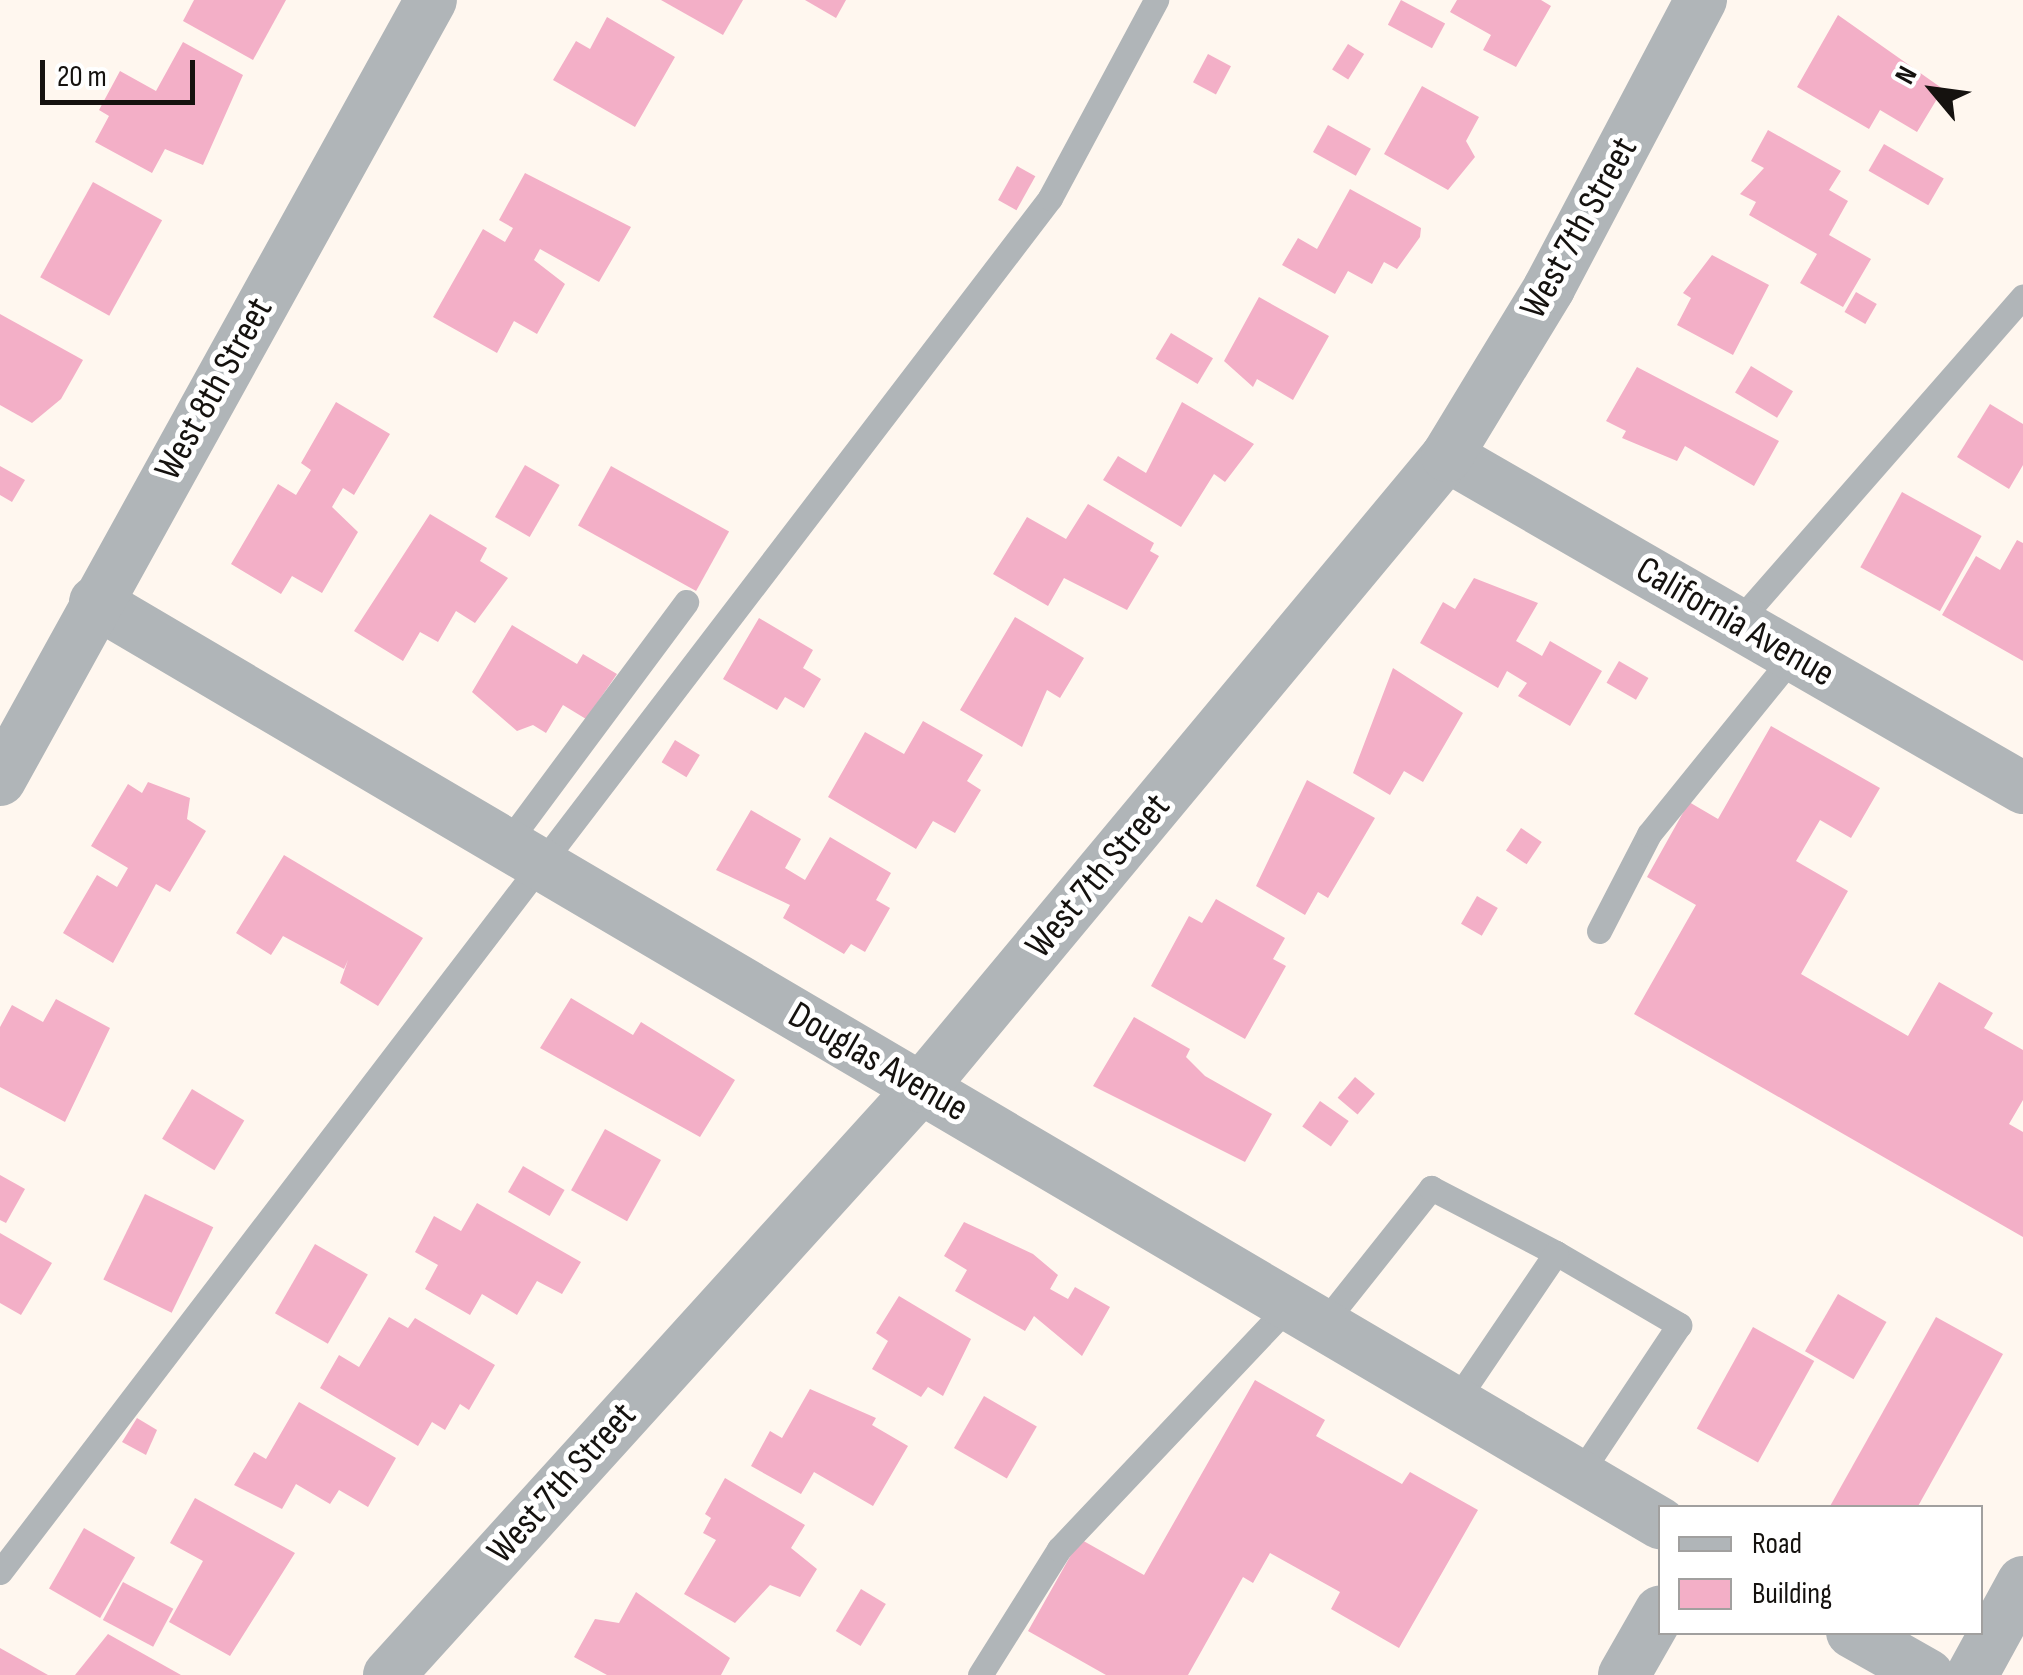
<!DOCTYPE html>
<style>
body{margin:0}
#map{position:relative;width:2023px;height:1675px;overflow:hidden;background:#fff7ef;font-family:"Sofia Sans Condensed",sans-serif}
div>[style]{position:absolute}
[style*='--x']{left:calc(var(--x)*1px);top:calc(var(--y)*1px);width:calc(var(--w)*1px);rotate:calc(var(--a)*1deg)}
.building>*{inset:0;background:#f3afc7;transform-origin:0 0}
.lane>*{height:25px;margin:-12.5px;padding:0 12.5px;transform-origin:12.5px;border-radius:12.5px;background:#b0b5b8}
.street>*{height:52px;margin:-26px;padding:0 26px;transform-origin:26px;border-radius:26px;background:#b0b5b8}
span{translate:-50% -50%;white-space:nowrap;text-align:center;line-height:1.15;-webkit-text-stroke:10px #fff;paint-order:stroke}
.street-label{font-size:38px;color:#15120f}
.legend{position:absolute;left:1658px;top:1505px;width:325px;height:130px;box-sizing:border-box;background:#fff;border:2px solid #a1a09f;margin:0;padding:12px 18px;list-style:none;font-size:30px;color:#15120f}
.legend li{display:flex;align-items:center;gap:20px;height:50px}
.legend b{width:50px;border:2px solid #a1a09f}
.north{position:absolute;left:1883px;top:40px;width:100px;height:100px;-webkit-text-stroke:8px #fff;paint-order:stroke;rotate:299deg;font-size:28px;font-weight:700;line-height:40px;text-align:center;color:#15120f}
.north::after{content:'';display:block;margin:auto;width:35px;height:45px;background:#15120f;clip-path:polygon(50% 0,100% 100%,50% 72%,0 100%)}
.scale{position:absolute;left:40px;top:60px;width:155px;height:45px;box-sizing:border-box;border:5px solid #15120f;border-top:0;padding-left:12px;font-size:30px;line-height:35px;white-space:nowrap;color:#15120f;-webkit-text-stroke:8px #fff;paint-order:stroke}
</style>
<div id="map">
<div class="building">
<i style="clip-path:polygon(194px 0,286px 0,253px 60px,183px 21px)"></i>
<i style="clip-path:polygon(661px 0,743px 0,723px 35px)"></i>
<i style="clip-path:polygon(805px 0,846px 0,836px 18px)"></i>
<i style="left:1401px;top:0;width:50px;height:28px;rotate:28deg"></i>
<i style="clip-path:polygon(1457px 0,1541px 0,1551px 6px,1516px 67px,1483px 50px,1491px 35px,1450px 12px)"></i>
<i style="clip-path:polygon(1838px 15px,1943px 89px,1917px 132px,1880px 110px,1869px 129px,1797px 87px)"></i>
<i style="clip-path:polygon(607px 17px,675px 57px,635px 127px,553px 80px,576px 41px,590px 49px)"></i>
<i style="clip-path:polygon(183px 42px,243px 75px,203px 165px,165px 149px,152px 173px,95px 142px,109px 116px,99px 110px,120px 71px,156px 91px)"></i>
<i style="left:1348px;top:44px;width:19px;height:30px;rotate:32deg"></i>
<i style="left:1208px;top:54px;width:26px;height:32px;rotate:28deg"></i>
<i style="clip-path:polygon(1422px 86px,1479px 117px,1466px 141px,1475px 157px,1448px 190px,1384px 154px)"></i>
<i style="left:1328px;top:125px;width:49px;height:31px;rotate:29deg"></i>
<i style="clip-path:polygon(1768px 130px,1841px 171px,1829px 190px,1848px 201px,1829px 235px,1871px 259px,1843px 307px,1800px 283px,1817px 254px,1749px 215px,1756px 202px,1740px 194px,1764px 168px,1751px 161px)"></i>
<i style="left:1884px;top:144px;width:69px;height:31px;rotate:30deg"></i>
<i style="left:1017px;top:166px;width:21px;height:39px;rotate:29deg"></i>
<i style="clip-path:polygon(525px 173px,631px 227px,599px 282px,540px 249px,534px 260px,565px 284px,537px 334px,514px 321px,497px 353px,433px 317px,483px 229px,505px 242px,513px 228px,499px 220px)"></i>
<i style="left:93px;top:182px;width:79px;height:109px;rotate:29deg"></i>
<i style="clip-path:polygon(1350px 189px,1421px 228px,1420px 237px,1397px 269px,1384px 262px,1372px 284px,1348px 271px,1335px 294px,1282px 265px,1298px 238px,1317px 249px)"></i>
<i style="clip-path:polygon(1712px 255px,1769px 285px,1733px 355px,1677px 325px,1691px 298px,1683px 293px)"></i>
<i style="left:1856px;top:292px;width:24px;height:23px;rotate:30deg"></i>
<i style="clip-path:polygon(1259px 297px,1329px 336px,1293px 400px,1257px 379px,1253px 387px,1224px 361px)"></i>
<i style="clip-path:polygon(0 314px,83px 360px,61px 399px,32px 423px,0 405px)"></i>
<i style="left:1171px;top:333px;width:49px;height:30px;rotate:31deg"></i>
<i style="left:1751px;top:366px;width:49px;height:31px;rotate:31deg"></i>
<i style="clip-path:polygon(1637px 367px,1779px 441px,1754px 486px,1685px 446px,1677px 461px,1622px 438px,1626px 431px,1606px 421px)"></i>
<i style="clip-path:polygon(336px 402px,390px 434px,354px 495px,343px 488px,332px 507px,358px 532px,322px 593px,292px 576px,281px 594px,231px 564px,278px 484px,296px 495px,311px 470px,301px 463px)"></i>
<i style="clip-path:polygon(1182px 402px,1254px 444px,1225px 482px,1214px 474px,1181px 527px,1103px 480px,1118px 456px,1146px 473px)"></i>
<i style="clip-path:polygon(1990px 404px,2023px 424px,2023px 465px,2009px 489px,1957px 457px)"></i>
<i style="left:525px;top:465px;width:40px;height:60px;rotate:30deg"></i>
<i style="clip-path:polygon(0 466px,25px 480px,12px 502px,0 495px)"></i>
<i style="left:611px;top:466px;width:135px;height:68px;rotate:29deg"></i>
<i style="left:1902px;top:492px;width:91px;height:86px;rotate:29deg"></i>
<i style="clip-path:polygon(1088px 504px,1154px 543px,1150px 551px,1159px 556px,1127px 610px,1064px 578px,1048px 606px,993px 574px,1027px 517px,1066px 539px)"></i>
<i style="clip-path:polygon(430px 514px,487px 548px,480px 561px,508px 578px,475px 623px,456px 611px,438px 642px,420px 632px,403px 661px,354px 631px)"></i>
<i style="clip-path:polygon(2017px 540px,2023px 543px,2023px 661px,1942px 615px,1976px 556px,2000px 570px)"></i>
<i style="clip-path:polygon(1474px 578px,1538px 603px,1516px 641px,1542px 656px,1550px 641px,1602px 671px,1570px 726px,1518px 696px,1527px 683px,1507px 671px,1498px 688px,1420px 643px,1443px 602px,1455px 609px)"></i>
<i style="clip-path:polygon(1015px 617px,1084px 658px,1060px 698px,1047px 690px,1022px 747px,960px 710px)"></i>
<i style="clip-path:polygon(759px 618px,813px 650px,803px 668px,821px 679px,804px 708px,785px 697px,777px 710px,723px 679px)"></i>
<i style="clip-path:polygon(512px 625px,577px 664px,583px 654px,617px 674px,586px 719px,563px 705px,546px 733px,533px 725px,517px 731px,472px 692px)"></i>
<i style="left:1619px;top:661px;width:34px;height:25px;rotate:30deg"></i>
<i style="clip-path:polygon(1393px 668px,1463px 713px,1423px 782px,1404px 771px,1390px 795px,1353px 773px)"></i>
<i style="clip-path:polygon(923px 721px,983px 755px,967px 781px,981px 790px,955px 833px,933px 821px,916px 849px,828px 797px,865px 732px,904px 754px)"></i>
<i style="clip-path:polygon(1771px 726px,1880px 788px,1851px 838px,1820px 820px,1796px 861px,1848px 891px,1801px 974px,1908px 1036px,1939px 982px,1993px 1013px,1984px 1028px,2023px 1050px,2023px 1100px,2009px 1124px,2023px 1132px,2023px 1237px,1634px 1014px,1696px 905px,1647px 877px,1689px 802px,1718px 819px)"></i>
<i style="left:675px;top:740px;width:29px;height:26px;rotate:31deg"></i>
<i style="clip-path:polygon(1307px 780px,1375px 818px,1328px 898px,1318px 892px,1305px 915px,1256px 886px)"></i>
<i style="clip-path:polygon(148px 782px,190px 798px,187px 819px,206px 831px,170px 892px,156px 884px,113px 963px,63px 933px,97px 875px,117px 887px,128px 868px,91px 846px,128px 784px,142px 793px)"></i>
<i style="clip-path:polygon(751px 810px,801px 839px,785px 868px,805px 880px,830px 837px,891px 873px,876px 900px,890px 908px,865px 952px,851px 944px,844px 954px,783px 918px,790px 905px,716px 870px)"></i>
<i style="left:1521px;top:828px;width:25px;height:27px;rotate:34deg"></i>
<i style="clip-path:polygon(284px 855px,423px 938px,378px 1006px,340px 983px,348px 960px,344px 969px,283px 936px,271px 955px,236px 933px)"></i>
<i style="left:1477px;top:896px;width:24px;height:32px;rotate:30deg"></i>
<i style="clip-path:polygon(1216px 899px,1285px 938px,1273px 959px,1286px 966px,1245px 1039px,1151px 986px,1189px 916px,1202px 923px)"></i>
<i style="clip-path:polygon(571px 998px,633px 1035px,641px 1022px,735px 1080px,700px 1137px,540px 1048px)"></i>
<i style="clip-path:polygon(56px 999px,110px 1028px,65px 1122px,0 1087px,0 1027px,12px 1005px,43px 1022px)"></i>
<i style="clip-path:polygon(1134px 1017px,1190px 1049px,1186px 1057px,1205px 1076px,1272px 1114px,1245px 1162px,1093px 1086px)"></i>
<i style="left:1355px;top:1077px;width:26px;height:27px;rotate:40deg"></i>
<i style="left:192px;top:1089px;width:61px;height:58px;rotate:31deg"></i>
<i style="left:1320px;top:1101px;width:35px;height:31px;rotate:35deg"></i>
<i style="left:605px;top:1129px;width:64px;height:70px;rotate:29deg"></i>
<i style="left:523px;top:1166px;width:48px;height:30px;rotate:30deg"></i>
<i style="clip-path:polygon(0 1175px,25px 1189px,6px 1223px,0 1220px)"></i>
<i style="left:145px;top:1194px;width:76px;height:95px;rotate:26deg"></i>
<i style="clip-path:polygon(477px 1203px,581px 1262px,562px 1294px,537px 1281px,517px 1315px,482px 1294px,470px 1315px,425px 1289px,438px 1265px,415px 1252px,434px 1216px,461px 1231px)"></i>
<i style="clip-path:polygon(964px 1222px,1033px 1254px,1058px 1275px,1050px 1289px,1068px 1299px,1075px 1287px,1110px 1307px,1082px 1356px,1034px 1316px,1025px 1331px,955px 1291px,967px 1270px,944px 1256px)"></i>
<i style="clip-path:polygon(0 1233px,52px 1263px,21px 1315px,0 1303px)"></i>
<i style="left:315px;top:1244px;width:61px;height:80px;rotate:30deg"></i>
<i style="left:1838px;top:1294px;width:56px;height:66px;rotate:30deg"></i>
<i style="clip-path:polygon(899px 1296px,971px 1339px,943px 1396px,928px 1387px,921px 1397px,872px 1369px,888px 1341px,876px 1333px)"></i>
<i style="clip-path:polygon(389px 1317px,408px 1328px,415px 1318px,495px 1365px,469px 1410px,460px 1404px,445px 1430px,432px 1422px,418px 1446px,320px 1388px,339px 1355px,359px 1367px)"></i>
<i style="clip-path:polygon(1936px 1317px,2003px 1354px,1917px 1508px,1829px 1508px)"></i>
<i style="left:1753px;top:1327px;width:70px;height:116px;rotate:29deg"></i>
<i style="clip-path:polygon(1255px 1380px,1325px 1420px,1316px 1436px,1402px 1484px,1410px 1472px,1478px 1510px,1399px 1648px,1331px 1609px,1340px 1592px,1270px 1553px,1253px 1583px,1243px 1577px,1188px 1675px,1106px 1675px,1028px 1631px,1080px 1539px,1144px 1575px)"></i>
<i style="clip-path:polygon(810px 1389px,876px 1418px,872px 1425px,908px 1446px,873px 1506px,814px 1472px,801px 1494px,751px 1466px,770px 1431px,782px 1438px)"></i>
<i style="left:984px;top:1396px;width:61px;height:60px;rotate:30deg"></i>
<i style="clip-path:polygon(299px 1402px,396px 1458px,368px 1507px,339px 1490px,330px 1504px,296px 1484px,282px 1509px,234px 1485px,254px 1452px,266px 1459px)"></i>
<i style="clip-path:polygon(137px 1418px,157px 1430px,146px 1455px,122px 1442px)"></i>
<i style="clip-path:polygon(725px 1478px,805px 1525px,791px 1548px,817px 1569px,800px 1597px,770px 1585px,735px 1623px,684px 1594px,716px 1540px,703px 1533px,711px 1518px,705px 1514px)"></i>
<i style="clip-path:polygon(195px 1498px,295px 1553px,230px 1656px,169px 1622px,203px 1561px,170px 1543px)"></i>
<i style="left:84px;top:1528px;width:59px;height:70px;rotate:30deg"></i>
<i style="left:123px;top:1582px;width:57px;height:43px;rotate:28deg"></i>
<i style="left:861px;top:1589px;width:29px;height:49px;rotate:31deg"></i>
<i style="clip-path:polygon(636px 1592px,730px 1658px,721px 1675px,607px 1675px,574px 1657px,595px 1619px,619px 1623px)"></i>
<i style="clip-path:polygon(108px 1634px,181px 1675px,75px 1675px)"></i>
<i style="clip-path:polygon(0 1648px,48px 1675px,0 1675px)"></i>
</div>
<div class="lane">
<i style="--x:1737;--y:623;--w:434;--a:-48.8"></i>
<i style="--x:505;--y:846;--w:304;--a:-53.4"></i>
<i style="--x:1599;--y:931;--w:109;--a:-62.7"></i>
<i style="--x:1649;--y:834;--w:229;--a:-51"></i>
<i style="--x:1556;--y:1253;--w:143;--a:30.3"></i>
<i style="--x:1679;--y:1325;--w:180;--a:123.7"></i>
<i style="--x:1323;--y:1324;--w:174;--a:-51.5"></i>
<i style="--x:1431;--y:1188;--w:141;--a:27.5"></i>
<i style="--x:1556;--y:1253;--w:180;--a:124.1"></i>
<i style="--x:0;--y:1572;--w:1729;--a:-52.61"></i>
<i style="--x:1050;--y:198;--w:225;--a:-61.8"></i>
<i style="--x:980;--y:1675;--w:149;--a:-57.9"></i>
<i style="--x:1059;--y:1549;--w:336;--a:-46.6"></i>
</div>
<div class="street">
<i style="--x:1447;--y:456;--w:665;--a:29.96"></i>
<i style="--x:95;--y:602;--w:1816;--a:30.48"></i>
<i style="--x:0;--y:780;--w:891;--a:-61.08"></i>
<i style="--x:1852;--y:1632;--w:87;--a:29.5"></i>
<i style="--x:389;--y:1675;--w:794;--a:-47.81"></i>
<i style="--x:922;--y:1087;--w:821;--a:-50.24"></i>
<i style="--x:1447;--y:456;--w:197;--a:-58.7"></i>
<i style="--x:1549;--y:288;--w:326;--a:-62.2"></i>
<i style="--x:1624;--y:1675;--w:73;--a:-60.3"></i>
<i style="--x:1972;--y:1675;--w:106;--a:-61.3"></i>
</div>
<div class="street-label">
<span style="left:1579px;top:228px;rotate:-61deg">West 7th Street</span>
<span style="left:214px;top:389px;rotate:-61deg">West 8th Street</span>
<span style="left:1735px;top:622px;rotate:30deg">California Avenue</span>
<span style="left:1098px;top:876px;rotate:-50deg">West 7th Street</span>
<span style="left:878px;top:1062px;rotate:30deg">Douglas Avenue</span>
<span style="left:562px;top:1483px;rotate:-48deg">West 7th Street</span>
</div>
<ul class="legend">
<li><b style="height:12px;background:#b0b5b8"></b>Road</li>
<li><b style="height:28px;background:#f3afc7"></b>Building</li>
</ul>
<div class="north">N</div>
<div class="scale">20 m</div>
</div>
